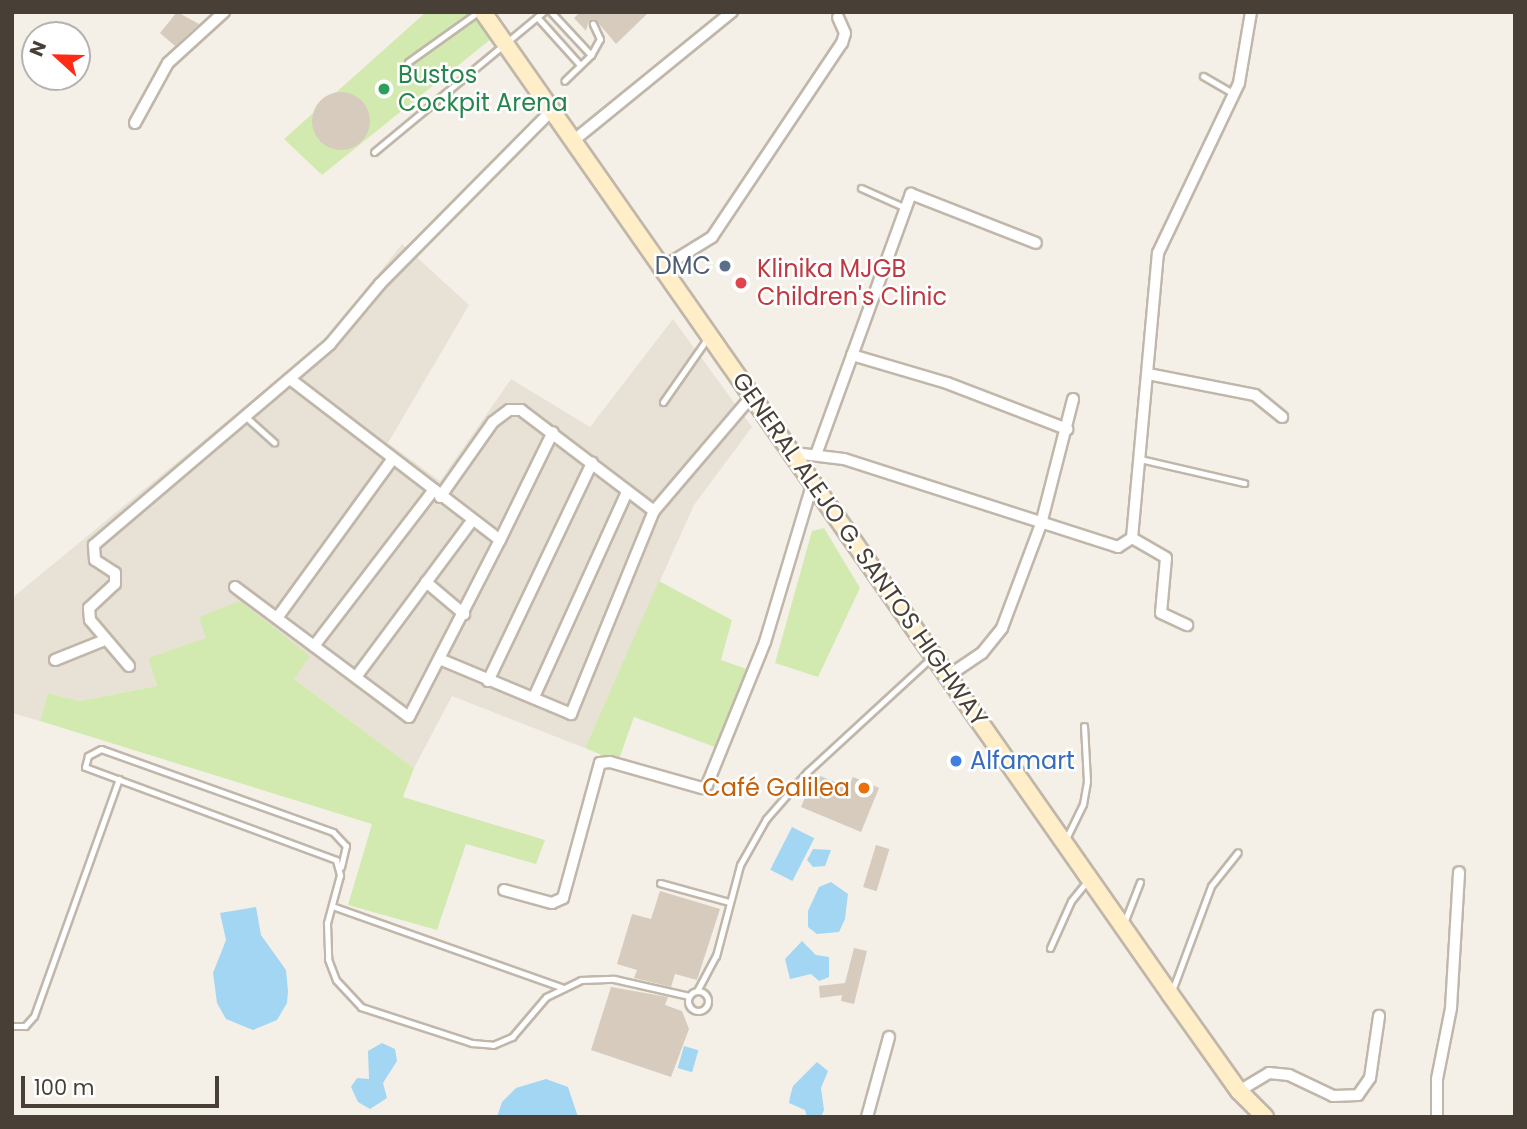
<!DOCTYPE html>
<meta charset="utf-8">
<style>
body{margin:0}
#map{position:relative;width:1527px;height:1129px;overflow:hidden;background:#f4f0e8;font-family:Poppins,sans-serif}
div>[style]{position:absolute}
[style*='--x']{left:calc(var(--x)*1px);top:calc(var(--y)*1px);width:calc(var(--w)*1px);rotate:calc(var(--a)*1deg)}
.residential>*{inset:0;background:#e8e1d6}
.green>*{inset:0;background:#d2eaaf}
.water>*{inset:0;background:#a3d6f2;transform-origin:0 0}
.building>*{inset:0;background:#d6cbbd;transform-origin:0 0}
.round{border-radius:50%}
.roads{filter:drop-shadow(2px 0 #c0b7aa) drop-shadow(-2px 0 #c0b7aa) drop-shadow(0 2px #c0b7aa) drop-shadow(0 -2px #c0b7aa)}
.service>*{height:5px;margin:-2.5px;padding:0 2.5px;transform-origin:2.5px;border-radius:2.5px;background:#fff}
.service>.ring{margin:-2.5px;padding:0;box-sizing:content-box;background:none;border:5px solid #fff;border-radius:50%}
.minor>*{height:10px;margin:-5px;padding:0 5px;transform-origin:5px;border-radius:5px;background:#fff}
.secondary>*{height:16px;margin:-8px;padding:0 8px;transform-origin:8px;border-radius:8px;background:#ffeec7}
.dots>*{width:19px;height:19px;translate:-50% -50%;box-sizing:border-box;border:4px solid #fff;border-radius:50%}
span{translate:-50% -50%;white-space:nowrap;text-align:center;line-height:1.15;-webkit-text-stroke:5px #fff;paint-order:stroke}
.leisure-label{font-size:24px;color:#27864d}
.left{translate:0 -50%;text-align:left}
.service-label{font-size:24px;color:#4e5e75}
.right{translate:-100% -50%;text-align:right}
.health-label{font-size:24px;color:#be3a42}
.street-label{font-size:24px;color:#484036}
.shop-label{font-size:24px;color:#366cbe}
.food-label{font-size:24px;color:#c56008}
.frame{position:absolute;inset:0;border:14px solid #484036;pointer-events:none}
.north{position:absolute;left:21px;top:21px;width:70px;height:70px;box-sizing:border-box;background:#fff;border:2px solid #b6b3af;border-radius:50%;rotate:292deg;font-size:19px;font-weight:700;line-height:28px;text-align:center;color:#484036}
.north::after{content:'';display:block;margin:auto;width:24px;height:32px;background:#ff2b14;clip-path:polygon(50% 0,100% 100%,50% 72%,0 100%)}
.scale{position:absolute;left:21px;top:1076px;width:198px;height:32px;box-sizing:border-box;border:4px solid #484036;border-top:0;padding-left:9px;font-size:21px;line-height:24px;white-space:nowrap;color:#484036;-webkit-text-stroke:5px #fff;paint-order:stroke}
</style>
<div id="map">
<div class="residential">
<i style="clip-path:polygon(402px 244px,469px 305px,388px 443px,440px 481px,511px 379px,590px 427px,673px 319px,752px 427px,694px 505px,585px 748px,452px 696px,414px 768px,294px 679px,207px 638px,148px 658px,157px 686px,80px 701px,48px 693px,40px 721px,12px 713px,12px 598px,328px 338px)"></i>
</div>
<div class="green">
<i style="clip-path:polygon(426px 12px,471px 12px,491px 39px,322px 175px,284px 139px)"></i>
<i style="clip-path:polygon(824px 528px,860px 588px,818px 677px,775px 663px,812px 531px)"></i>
<i style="clip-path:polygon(659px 581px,732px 620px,721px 660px,755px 672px,723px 750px,634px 717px,618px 762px,585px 748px)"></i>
<i style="clip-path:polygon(240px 601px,310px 656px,294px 679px,414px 768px,403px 797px,545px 840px,536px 864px,466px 844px,437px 930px,348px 905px,372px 824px,40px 721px,48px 693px,80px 701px,157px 686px,148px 658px,206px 638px,199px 617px)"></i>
</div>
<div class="water">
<i style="left:792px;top:827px;width:25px;height:48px;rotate:27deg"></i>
<i style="clip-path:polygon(813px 849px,831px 850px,825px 866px,813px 867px,807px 860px)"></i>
<i style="clip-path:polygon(831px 882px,848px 894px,845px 919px,839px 932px,817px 934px,808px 927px,808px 911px,819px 887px)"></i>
<i style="clip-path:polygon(256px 907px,261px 935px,286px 970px,288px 991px,287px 1003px,277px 1020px,253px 1030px,226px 1019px,217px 1003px,213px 973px,226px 940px,220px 913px)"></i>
<i style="clip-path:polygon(802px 941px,816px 955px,829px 957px,829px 977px,819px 981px,811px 974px,790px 979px,785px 959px)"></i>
<i style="clip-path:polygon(382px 1043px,395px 1049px,397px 1061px,383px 1083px,387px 1098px,370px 1109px,358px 1102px,351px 1087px,357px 1078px,369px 1079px,368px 1051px)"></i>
<i style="left:684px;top:1046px;width:15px;height:23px;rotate:16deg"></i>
<i style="clip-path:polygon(817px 1062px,828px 1071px,821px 1088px,824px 1110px,821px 1117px,807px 1117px,805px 1110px,789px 1103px,790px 1097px,793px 1086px)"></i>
<i style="clip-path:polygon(546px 1079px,568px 1087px,578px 1117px,497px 1117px,502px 1102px,516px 1088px)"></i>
</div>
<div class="building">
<i style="clip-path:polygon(177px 12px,199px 24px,175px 46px,160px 33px)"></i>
<i style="clip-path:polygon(580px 12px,649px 12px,616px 44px,595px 19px,589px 20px,586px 31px,574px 18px)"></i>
<i class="round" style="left:312px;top:92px;width:58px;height:58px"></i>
<i style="clip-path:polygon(815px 774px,848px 787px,853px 777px,879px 788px,861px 832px,801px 807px)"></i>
<i style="left:876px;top:845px;width:14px;height:44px;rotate:17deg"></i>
<i style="clip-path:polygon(660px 891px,720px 909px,697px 980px,675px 974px,671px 987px,634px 978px,637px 970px,617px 964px,632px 914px,651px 919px)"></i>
<i style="clip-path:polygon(854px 948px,867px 951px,854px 1004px,841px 1001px,842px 995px,820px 998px,819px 986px,845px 983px)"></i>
<i style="clip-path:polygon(611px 987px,668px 997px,665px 1005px,682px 1011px,689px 1029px,671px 1077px,591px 1050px)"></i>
</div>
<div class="roads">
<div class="service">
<i style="--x:551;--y:12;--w:59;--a:47.1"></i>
<i style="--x:591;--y:55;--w:37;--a:136"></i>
<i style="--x:537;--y:17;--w:64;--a:48.1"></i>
<i style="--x:591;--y:55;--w:18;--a:-61"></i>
<i style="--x:600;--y:39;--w:17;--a:-115"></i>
<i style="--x:408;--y:62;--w:86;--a:-35.5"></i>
<i style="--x:1203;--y:76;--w:36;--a:30"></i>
<i style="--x:374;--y:152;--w:219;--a:-39.6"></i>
<i style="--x:861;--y:188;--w:49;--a:24"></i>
<i style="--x:663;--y:402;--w:77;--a:-55.1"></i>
<i style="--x:246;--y:417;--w:38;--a:42"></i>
<i style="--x:1140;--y:459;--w:107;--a:13"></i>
<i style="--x:1066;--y:839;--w:39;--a:-64"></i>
<i style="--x:1083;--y:804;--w:23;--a:-80"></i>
<i style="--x:1087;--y:781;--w:55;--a:-93.1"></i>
<i style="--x:341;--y:867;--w:22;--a:-77"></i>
<i style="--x:346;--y:846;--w:19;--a:-133"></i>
<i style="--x:333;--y:832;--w:246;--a:-160.3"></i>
<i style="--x:101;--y:749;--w:15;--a:152"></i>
<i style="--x:88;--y:756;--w:11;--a:105"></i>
<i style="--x:85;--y:767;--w:268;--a:20.3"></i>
<i style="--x:336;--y:860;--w:16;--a:75"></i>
<i style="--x:340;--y:875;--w:50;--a:105.2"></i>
<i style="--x:327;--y:923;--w:36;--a:88"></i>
<i style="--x:328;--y:959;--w:22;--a:69"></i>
<i style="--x:336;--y:980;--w:37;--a:47"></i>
<i style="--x:361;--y:1007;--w:117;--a:18"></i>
<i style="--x:472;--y:1043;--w:21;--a:5"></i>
<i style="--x:493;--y:1045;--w:21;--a:-23"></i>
<i style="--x:512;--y:1037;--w:52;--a:-49.6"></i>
<i style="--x:546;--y:997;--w:39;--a:-26"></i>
<i style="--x:581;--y:980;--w:33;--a:-2"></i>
<i style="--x:614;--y:979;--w:77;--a:12.8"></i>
<i style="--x:660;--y:883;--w:72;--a:15.4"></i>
<i style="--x:332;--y:906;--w:243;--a:19.5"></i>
<i style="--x:1124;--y:923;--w:44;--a:-68.7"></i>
<i style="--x:1050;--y:948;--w:51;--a:-65.9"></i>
<i style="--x:1071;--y:901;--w:26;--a:-51"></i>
<i style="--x:697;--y:991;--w:40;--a:-62"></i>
<i style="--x:716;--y:956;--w:94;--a:-75.2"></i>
<i style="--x:740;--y:865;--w:53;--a:-60.5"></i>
<i style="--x:766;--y:819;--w:62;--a:-48.9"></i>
<i style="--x:807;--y:772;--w:171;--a:-42.6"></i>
<i style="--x:1172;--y:991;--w:112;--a:-69.6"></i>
<i style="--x:1211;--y:886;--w:43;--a:-51.5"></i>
<i class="ring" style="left:688px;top:991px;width:15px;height:15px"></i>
<i style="--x:12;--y:1026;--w:13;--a:0"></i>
<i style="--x:25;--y:1026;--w:13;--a:-48"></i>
<i style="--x:34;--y:1016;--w:252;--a:-70.3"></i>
</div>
<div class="minor">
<i style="--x:135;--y:123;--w:68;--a:-61.2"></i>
<i style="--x:168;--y:63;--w:76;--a:-42.3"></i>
<i style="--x:573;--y:141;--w:205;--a:-39.1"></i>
<i style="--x:662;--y:268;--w:59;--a:-31.8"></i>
<i style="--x:712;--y:237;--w:234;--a:-56.2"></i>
<i style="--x:842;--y:43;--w:10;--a:-73"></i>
<i style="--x:845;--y:33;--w:17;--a:-114"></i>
<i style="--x:852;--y:355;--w:99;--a:16.4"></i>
<i style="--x:947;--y:383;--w:129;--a:21"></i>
<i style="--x:1148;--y:374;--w:109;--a:11.1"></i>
<i style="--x:1255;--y:395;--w:35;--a:39"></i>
<i style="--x:817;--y:452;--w:275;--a:-70"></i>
<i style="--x:911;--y:194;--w:134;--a:21.4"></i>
<i style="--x:794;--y:453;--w:50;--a:6.8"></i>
<i style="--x:844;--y:459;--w:288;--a:17.8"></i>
<i style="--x:1118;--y:547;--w:17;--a:-33"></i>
<i style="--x:1132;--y:538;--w:286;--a:-84.8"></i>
<i style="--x:1158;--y:253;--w:188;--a:-64.5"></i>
<i style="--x:1239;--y:83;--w:72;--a:-80.4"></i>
<i style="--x:440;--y:497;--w:92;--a:-54.8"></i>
<i style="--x:493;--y:422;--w:20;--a:-37"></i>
<i style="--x:509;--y:410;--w:12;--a:0"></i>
<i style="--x:521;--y:410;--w:167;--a:37.2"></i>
<i style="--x:1132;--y:538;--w:39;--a:30"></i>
<i style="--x:1166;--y:558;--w:55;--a:95.2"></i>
<i style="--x:1161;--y:613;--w:29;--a:25"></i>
<i style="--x:500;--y:540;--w:120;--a:-63.9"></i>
<i style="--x:426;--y:582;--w:50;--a:40.1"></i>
<i style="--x:235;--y:587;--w:217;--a:36.8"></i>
<i style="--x:409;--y:717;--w:199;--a:-62.8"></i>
<i style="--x:500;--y:540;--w:265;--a:-142.5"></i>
<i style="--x:277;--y:618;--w:195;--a:-54"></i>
<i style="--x:314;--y:646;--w:195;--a:-52.5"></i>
<i style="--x:55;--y:660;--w:54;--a:-21.8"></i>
<i style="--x:442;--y:660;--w:140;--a:22.7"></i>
<i style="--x:571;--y:714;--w:219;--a:-67.8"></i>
<i style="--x:654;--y:511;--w:151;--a:-49.6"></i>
<i style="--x:129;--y:666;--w:60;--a:-130.3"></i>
<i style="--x:90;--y:620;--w:12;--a:-95"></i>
<i style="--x:89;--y:608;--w:35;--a:-43"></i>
<i style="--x:115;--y:584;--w:11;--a:-90"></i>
<i style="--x:115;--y:573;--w:24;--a:-147"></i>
<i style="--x:95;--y:560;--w:15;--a:-94"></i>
<i style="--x:94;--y:545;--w:310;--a:-40.4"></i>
<i style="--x:330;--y:344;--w:78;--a:-50.2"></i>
<i style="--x:380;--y:284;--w:243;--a:-45.3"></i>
<i style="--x:948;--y:676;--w:41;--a:-34.1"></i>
<i style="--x:982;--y:653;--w:32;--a:-51"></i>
<i style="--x:1002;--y:628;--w:111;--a:-69.4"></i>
<i style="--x:1041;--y:524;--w:129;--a:-75.6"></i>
<i style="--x:356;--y:677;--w:193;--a:-53.4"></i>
<i style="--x:488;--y:681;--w:242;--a:-64.5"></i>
<i style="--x:534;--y:697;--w:225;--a:-65.6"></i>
<i style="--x:504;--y:890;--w:50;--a:15.2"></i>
<i style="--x:552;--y:903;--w:12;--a:-24"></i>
<i style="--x:563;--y:898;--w:140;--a:-74.7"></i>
<i style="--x:600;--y:763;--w:10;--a:-6"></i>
<i style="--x:610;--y:762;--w:96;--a:15.8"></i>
<i style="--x:702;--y:788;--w:6;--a:-31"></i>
<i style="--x:707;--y:785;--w:154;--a:-67.9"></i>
<i style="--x:765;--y:642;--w:167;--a:-73.3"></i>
<i style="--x:1239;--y:1091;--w:35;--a:-31"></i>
<i style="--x:1269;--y:1073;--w:20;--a:6"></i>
<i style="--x:1289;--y:1075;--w:49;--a:25.5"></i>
<i style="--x:1333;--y:1096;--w:25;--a:-2"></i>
<i style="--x:1358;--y:1095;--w:21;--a:-55"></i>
<i style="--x:1370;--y:1078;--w:63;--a:-81.7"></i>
<i style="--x:867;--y:1117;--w:83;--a:-74.6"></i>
<i style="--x:1437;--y:1117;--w:38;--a:-90"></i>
<i style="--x:1437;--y:1079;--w:72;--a:-78.8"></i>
<i style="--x:1451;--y:1008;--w:136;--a:-86.6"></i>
</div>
<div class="secondary">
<i style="--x:483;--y:12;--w:1198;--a:55.02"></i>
<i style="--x:1170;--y:994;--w:119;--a:54.6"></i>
<i style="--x:1239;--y:1091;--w:37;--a:45"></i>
</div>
</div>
<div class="dots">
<i style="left:384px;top:89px;background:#2e9e5b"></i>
<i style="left:725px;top:266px;background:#5c6f8a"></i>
<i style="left:741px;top:283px;background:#e0444e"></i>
<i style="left:956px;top:761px;background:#3f7fe0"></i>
<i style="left:864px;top:788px;background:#e8710a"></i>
</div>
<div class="leisure-label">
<span class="left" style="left:398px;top:89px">Bustos<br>Cockpit Arena</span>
</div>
<div class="service-label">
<span class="right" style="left:711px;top:266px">DMC</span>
</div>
<div class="health-label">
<span class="left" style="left:757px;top:283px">Klinika MJGB<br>Children's Clinic</span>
</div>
<div class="street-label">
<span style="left:860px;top:549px;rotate:55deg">GENERAL ALEJO G. SANTOS HIGHWAY</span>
</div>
<div class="shop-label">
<span class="left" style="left:970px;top:761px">Alfamart</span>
</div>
<div class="food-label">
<span class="right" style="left:850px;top:788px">Café Galilea</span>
</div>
<div class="frame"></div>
<div class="north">N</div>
<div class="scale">100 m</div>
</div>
